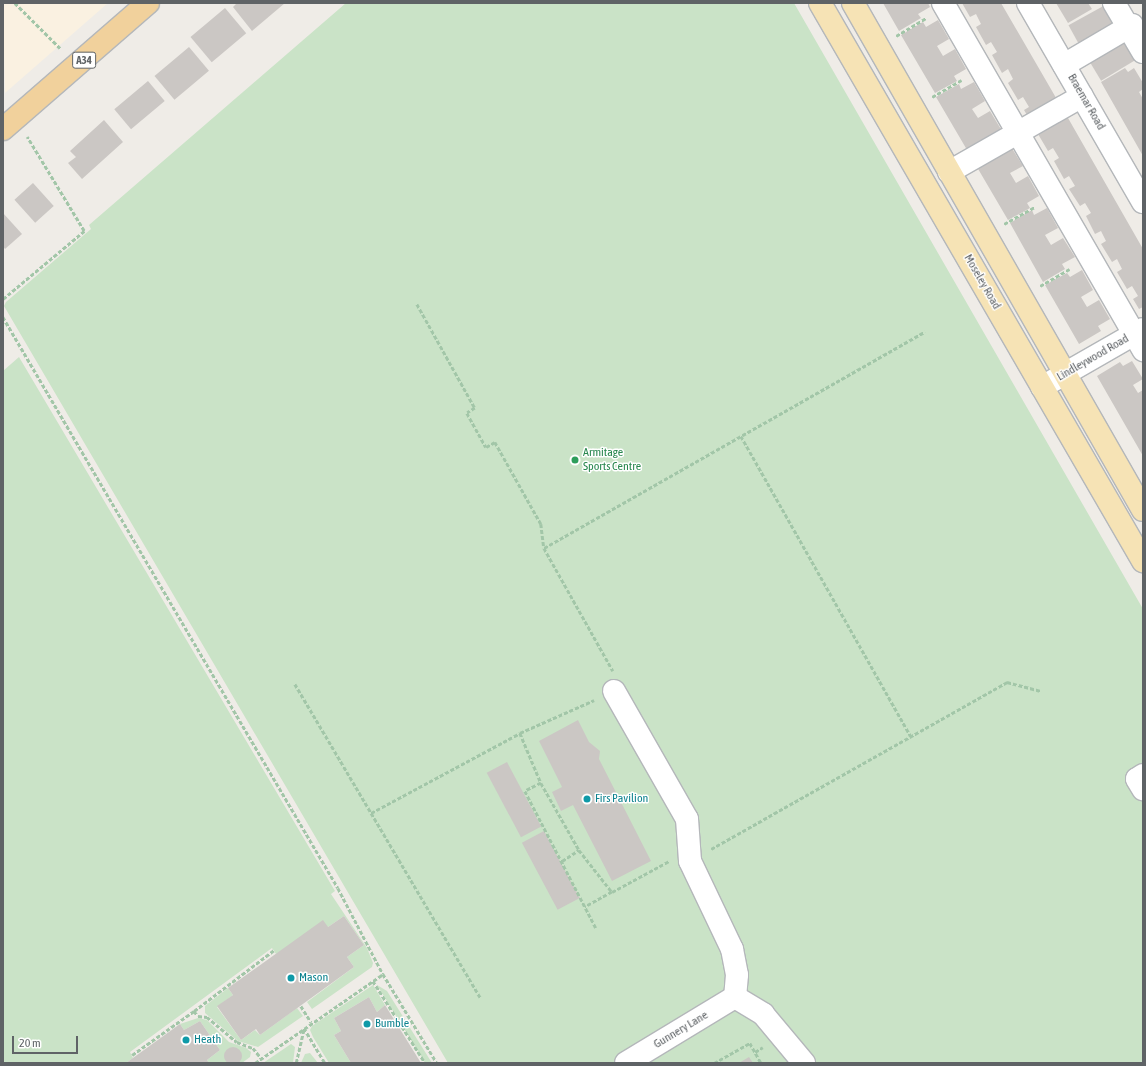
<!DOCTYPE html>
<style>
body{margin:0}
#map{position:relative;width:1146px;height:1066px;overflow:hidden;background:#efece7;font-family:"Asap Condensed",sans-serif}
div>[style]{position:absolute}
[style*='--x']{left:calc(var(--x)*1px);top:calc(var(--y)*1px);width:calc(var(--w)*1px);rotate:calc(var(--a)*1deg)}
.commercial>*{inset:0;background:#faf1e1}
.green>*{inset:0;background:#cae3c7}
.building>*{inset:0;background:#cbc7c4;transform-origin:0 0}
.round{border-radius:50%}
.path>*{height:2.5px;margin-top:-1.25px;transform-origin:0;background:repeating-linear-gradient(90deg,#a2c6a8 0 4px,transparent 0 6px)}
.roads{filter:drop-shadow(1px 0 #b4b7ba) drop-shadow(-1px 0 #b4b7ba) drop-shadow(0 1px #b4b7ba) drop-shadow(0 -1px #b4b7ba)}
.minor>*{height:22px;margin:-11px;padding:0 11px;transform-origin:11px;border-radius:11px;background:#fff}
.major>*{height:22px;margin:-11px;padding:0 11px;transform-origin:11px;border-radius:11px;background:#f6e3b5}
.highway>*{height:22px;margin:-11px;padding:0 11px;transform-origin:11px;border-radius:11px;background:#f1d19c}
.dots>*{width:11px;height:11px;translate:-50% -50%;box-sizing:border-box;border:2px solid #fff;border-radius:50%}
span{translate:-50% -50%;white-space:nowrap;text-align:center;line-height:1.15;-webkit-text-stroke:3px #fff;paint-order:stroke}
.shield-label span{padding:1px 3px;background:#fff;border:1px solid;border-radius:3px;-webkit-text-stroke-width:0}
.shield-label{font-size:11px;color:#5f6366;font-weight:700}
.street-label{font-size:12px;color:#5f6366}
.leisure-label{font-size:12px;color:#27864d}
.left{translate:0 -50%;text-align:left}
.culture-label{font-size:12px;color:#0d838f}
.frame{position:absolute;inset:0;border:4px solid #5f6366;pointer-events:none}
.scale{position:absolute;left:12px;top:1036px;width:66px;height:18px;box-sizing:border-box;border:2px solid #5f6366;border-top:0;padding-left:5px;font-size:12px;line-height:14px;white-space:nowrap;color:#5f6366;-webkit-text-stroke:3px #fff;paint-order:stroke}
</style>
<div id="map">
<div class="commercial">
<i style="clip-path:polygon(3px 3px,108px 3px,5px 93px)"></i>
</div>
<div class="green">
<i style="clip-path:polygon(346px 3px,794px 3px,1143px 609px,1143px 1063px,448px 1063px,4px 306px,6px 302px,91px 229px,89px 225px)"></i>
<i style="clip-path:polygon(19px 357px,335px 891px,331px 894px,367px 948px,373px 963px,372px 967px,312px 1009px,307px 1002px,354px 967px,347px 957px,364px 945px,344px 916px,328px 927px,276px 954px,272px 948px,130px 1052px,133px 1058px,126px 1063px,3px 1063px,3px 371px)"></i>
<i style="clip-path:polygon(373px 985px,385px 1005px,377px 1012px,369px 997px,334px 1018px,341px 1031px,334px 1035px,351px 1063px,329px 1063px,313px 1037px,310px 1030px,312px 1026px)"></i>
<i style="clip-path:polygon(377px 985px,387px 991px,432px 1063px,425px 1063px)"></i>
<i style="clip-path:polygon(228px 988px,233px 995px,217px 1007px,241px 1040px,255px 1030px,260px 1035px,297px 1008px,303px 1016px,258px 1047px,238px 1041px,205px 1013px,205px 1006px)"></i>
<i style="clip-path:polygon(198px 1018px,207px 1020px,229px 1042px,246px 1048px,251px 1052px,250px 1057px,242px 1063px,209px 1063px,207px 1060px,220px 1050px,200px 1021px,184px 1030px,180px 1024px)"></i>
<i style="clip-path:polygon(291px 1044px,295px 1047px,293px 1063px,263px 1063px)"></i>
<i style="clip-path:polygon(310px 1053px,318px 1063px,301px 1063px,305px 1054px)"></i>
</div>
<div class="building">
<i style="clip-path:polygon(237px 3px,285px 3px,252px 31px,233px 7px)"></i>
<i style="clip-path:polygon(883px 3px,928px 3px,930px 7px,918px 14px,921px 18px,899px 31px)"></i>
<i style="clip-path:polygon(962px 3px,1001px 3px,1059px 103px,1030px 120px,1024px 110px,1029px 107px,1023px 97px,1018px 100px,1008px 83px,1013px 79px,1008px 69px,1002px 73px,992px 55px,997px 52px,991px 42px,986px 45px,976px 27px,981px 24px,976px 14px,970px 17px)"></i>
<i style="clip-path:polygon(1056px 3px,1088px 3px,1092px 9px,1068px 23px)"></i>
<i style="left:1107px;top:4px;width:21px;height:44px;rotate:61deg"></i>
<i style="left:225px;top:8px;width:33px;height:45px;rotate:50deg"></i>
<i style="clip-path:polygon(938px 20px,949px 39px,937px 46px,943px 56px,955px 49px,966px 69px,954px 76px,957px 81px,935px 93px,901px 35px,923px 22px,926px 27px)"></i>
<i style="left:1128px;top:40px;width:21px;height:44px;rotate:59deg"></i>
<i style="left:189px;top:47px;width:31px;height:45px;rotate:50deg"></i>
<i style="clip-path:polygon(1125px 68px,1128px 72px,1134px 68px,1143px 83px,1143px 89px,1139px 92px,1143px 99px,1143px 156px,1101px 82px)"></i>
<i style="left:148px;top:81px;width:26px;height:44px;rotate:50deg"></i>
<i style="clip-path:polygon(974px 82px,985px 101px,972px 109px,978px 118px,990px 111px,1002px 131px,970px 155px,936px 97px,959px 84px,961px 89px)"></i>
<i style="clip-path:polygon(1064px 111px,1143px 249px,1143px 307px,1139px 309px,1133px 299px,1138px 296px,1132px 286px,1127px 289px,1117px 272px,1122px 269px,1117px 259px,1112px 262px,1101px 244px,1106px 241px,1101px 231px,1095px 234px,1086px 216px,1091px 213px,1085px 203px,1080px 206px,1069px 189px,1075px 186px,1069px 176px,1064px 179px,1054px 161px,1059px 158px,1053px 148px,1048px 151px,1038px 134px)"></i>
<i style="clip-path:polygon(104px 120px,123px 142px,82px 179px,68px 163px,76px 157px,70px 151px)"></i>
<i style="clip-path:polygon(1011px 147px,1023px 166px,1010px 173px,1016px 183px,1028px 176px,1039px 196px,1027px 203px,1030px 208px,1008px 220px,974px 162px)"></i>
<i style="left:33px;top:183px;width:31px;height:25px;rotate:48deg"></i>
<i style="clip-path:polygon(1047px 208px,1058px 228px,1045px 235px,1051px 245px,1063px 238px,1075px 257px,1062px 264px,1065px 269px,1043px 282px,1010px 223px,1032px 210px,1034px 215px)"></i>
<i style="clip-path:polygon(3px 213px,22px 234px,5px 249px,3px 246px)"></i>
<i style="clip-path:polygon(1082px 270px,1093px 290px,1081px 297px,1087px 307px,1099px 300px,1110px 319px,1098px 326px,1101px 331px,1079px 344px,1045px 285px,1067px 273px,1070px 277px)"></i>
<i style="clip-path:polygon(1132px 361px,1143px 379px,1133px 385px,1138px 393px,1143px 390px,1143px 456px,1097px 376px,1120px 362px,1123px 366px)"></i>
<i style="clip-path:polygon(578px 720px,589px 742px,600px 751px,599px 759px,651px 861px,612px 881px,573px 805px,561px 811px,552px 792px,562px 787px,539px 741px)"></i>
<i style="left:507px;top:762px;width:73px;height:23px;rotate:62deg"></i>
<i style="left:544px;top:831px;width:76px;height:25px;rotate:62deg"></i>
<i style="clip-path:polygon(344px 916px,364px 945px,347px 957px,354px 967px,260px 1035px,256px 1029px,241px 1040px,217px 1006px,233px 995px,228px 988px,323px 920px,328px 927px)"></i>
<i style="clip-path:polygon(369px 997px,377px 1012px,385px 1005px,421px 1063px,351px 1063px,334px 1035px,341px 1031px,334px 1018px)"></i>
<i style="clip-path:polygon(200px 1021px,220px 1050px,207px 1060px,209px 1063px,126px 1063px,180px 1024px,184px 1030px)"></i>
<i class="round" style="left:224px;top:1047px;width:18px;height:18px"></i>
<i style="clip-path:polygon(749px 1057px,753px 1063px,739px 1063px)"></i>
</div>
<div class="path">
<i style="--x:15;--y:3;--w:64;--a:45"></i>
<i style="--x:896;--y:36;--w:35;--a:-31"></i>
<i style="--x:932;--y:97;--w:34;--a:-30"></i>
<i style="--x:1004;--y:224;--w:35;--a:-29"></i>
<i style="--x:1040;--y:286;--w:34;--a:-30"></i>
<i style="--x:3;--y:299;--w:106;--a:-40"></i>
<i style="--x:84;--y:231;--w:110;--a:-121.2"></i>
<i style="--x:417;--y:304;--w:119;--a:60.9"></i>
<i style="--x:475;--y:408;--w:9;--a:148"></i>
<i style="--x:467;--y:413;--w:39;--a:61"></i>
<i style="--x:486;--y:447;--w:10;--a:-29"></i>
<i style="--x:495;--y:442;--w:94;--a:60.7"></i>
<i style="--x:541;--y:524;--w:24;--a:83"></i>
<i style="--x:544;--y:548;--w:141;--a:60.7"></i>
<i style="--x:3;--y:317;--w:662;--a:59.6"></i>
<i style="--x:338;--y:888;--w:97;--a:62.4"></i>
<i style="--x:383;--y:974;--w:104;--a:58.8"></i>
<i style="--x:741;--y:436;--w:345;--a:60.5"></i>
<i style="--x:544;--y:548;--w:438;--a:-29.6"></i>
<i style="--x:295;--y:684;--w:364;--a:59.4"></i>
<i style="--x:520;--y:733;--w:54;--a:67.2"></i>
<i style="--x:541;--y:783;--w:18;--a:153"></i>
<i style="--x:525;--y:791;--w:154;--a:62.6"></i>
<i style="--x:541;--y:783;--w:77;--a:60.4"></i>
<i style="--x:579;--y:850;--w:53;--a:51.8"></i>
<i style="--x:612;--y:892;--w:31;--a:151"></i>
<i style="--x:371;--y:813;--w:169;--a:-28.2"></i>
<i style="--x:520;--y:733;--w:81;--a:-24"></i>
<i style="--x:711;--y:849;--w:340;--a:-29.4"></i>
<i style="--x:1007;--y:682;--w:35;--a:15"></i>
<i style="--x:562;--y:861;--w:20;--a:-33"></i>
<i style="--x:612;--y:892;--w:65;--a:-28.5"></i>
<i style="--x:373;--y:981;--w:95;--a:57.5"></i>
<i style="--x:301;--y:1006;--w:19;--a:58"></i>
<i style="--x:194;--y:1011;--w:6;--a:51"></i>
<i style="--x:198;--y:1016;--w:9;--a:6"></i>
<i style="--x:207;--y:1017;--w:39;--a:40"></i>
<i style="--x:237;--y:1042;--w:17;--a:21"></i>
<i style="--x:253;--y:1048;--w:13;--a:51"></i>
<i style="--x:304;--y:1028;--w:41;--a:59"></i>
<i style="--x:755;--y:1052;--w:9;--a:-32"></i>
<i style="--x:132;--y:1055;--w:76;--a:-35.4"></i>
<i style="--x:194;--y:1011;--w:101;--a:-37.3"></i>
<i style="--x:255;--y:1063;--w:156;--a:-34.8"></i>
<i style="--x:296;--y:1063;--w:36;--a:-77"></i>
<i style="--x:714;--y:1063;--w:41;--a:-29.1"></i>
<i style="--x:750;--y:1043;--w:23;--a:61"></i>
</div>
<div class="roads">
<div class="minor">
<i style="--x:943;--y:3;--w:401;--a:60"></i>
<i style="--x:1028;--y:3;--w:230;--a:60"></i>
<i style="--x:1114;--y:3;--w:57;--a:59.4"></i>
<i style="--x:1064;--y:65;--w:79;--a:-30.5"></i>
<i style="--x:949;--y:172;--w:153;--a:-29.7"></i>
<i style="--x:1042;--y:387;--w:116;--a:-29.9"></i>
<i style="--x:614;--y:691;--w:147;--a:60.3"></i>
<i style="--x:687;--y:819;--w:42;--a:85.9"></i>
<i style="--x:690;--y:861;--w:98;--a:64.5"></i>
<i style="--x:732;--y:949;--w:26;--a:79"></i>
<i style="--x:737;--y:975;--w:22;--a:95"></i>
<i style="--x:1143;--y:775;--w:7;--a:146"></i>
<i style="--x:1137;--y:779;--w:12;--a:59"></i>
<i style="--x:735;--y:997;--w:33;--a:31"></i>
<i style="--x:763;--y:1014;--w:64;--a:50.1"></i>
<i style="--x:626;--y:1063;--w:127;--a:-31.2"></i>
</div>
<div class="major">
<i style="--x:820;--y:3;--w:645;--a:59.94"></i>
<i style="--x:853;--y:3;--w:584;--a:60.23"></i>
</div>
<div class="highway">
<i style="--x:3;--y:129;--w:192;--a:-41"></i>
</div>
</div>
<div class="dots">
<i style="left:575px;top:460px;background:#2e9e5b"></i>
<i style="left:587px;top:799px;background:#0f9aa8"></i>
<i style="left:291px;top:978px;background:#0f9aa8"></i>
<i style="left:367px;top:1024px;background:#0f9aa8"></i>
<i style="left:186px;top:1040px;background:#0f9aa8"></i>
</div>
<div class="shield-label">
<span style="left:84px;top:60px">A34</span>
</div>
<div class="street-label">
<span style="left:1086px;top:102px;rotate:60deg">Braemar Road</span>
<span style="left:982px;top:282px;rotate:60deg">Moseley Road</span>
<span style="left:1093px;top:358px;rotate:-30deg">Lindleywood Road</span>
<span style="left:681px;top:1030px;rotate:-31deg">Gunnery Lane</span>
</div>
<div class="leisure-label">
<span class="left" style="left:583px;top:460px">Armitage<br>Sports Centre</span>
</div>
<div class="culture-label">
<span class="left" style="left:595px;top:799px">Firs Pavilion</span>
<span class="left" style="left:299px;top:978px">Mason</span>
<span class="left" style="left:375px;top:1024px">Bumble</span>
<span class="left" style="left:194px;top:1040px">Heath</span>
</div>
<div class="frame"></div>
<div class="scale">20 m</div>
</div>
